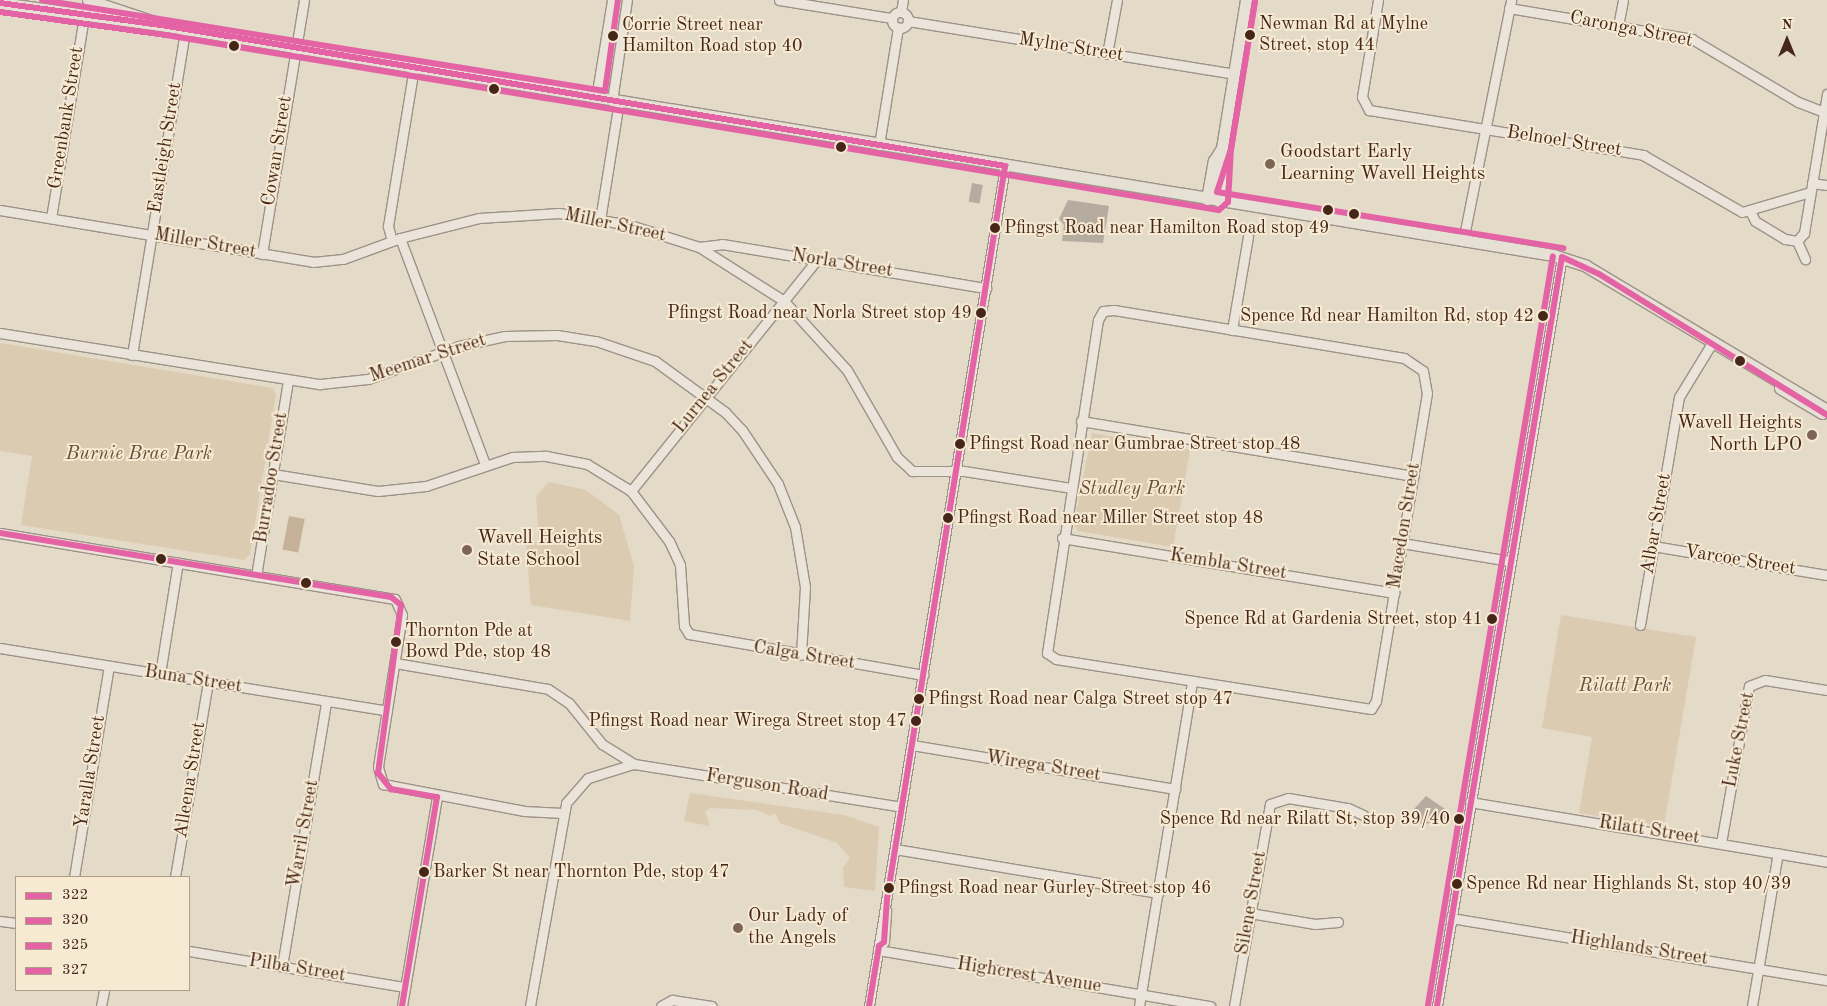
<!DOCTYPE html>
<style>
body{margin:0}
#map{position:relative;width:1827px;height:1006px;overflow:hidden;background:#e4dac8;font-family:"Old Standard TT",serif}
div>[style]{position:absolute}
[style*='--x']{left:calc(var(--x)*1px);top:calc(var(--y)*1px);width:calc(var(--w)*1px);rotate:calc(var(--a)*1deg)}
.green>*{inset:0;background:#dbcbb1}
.water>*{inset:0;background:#c4b198;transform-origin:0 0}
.building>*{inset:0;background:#b5ac9f;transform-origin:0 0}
.roads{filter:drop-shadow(1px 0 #9c9287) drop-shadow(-1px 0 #9c9287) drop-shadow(0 1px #9c9287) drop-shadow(0 -1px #9c9287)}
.minor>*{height:9px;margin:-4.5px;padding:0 4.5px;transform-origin:4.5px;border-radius:4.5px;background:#eae4db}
.minor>.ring{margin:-4.5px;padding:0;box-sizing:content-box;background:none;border:9px solid #eae4db;border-radius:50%}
.major>*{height:11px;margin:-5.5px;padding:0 5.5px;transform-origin:5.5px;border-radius:5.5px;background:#e6e0d5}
.bus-1>*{height:6px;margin:-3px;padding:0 3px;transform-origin:3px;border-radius:3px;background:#e463a4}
.bus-2>*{height:6px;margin:-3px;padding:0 3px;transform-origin:3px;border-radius:3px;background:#e463a4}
.bus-3>*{height:6px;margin:-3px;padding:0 3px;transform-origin:3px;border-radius:3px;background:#e463a4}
.bus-4>*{height:6px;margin:-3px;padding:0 3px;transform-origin:3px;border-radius:3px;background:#e463a4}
.bus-5>*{height:6px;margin:-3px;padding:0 3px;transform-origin:3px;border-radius:3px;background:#e463a4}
.dots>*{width:14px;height:14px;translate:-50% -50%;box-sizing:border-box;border:2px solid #f6ead3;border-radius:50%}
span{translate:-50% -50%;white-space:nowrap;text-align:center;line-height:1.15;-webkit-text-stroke:4px #f6ead3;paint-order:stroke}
.bus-label{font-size:18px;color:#462618}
.left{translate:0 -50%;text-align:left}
.right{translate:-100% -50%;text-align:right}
.street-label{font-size:19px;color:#462618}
.poi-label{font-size:19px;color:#462618}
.park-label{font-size:19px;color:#6a4c3a;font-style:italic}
.legend{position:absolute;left:15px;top:876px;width:175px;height:115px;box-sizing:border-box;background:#f6ead3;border:1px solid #b09c88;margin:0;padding:6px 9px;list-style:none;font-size:15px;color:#462618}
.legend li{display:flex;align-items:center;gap:10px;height:25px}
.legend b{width:25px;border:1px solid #b09c88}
.north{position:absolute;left:1762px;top:15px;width:50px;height:50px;-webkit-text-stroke:4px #f6ead3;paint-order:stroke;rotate:0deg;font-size:14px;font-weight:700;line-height:20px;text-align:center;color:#462618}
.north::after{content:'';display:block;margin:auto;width:18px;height:22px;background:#462618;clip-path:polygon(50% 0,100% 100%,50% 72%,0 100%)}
</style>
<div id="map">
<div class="green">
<i style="clip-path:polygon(0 343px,273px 388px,276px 395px,250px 554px,244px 560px,21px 525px,32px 456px,0 451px)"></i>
<i style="clip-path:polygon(1092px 433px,1190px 450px,1173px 547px,1078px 531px,1074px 524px)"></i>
<i style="clip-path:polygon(549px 482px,586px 490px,619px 515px,634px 566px,630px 621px,531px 605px,526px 545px,539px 541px,536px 496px)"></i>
<i style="clip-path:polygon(1561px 615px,1696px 637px,1664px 826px,1579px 813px,1592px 737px,1542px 728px)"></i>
<i style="clip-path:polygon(690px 793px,844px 815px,879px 827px,875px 891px,844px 887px,843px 868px,850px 858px,843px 850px,837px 843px,780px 823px,775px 813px,770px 816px,757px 810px,710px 808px,705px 812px,710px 826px,684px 821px)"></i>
</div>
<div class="water">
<i style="left:289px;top:516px;width:16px;height:34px;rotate:11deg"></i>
</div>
<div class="building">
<i style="left:972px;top:183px;width:11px;height:19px;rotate:10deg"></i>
<i style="clip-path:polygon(1068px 200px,1109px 206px,1103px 243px,1062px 241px,1064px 225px,1059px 219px)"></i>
<i style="clip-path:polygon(1426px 796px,1448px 811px,1446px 819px,1421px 825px,1414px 809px)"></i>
</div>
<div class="roads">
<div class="minor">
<i style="--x:779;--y:0;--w:113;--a:9.1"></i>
<i style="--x:1378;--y:0;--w:98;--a:99.4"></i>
<i style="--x:1362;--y:97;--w:15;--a:62"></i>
<i style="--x:1369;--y:110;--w:278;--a:9.3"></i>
<i style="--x:1643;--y:155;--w:114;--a:29.9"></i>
<i style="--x:1742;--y:212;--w:71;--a:-16.4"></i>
<i style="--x:1509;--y:8;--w:186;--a:9.6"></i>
<i style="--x:1692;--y:39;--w:123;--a:30.7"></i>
<i style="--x:1798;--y:102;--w:28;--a:21"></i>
<i class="ring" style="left:892px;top:12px;width:7px;height:7px"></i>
<i style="--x:901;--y:12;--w:12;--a:-81"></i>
<i style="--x:908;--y:21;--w:330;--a:9.2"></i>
<i style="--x:1618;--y:26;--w:26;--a:-79"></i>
<i style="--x:1107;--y:54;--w:55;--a:-79.5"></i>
<i style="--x:596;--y:98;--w:99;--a:-80.7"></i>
<i style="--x:612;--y:101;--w:102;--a:-81.6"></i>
<i style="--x:879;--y:145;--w:119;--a:-80.8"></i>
<i style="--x:1812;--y:183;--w:15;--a:8"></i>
<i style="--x:0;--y:210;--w:317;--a:9.4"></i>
<i style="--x:313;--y:262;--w:30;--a:-6"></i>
<i style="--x:343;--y:259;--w:61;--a:-20.2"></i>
<i style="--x:400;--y:238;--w:81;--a:-14.2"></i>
<i style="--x:479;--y:218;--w:80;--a:-3.6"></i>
<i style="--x:559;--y:213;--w:72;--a:9.6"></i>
<i style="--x:630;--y:225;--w:72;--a:17.7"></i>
<i style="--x:699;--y:247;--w:101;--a:32.4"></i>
<i style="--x:784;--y:301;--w:93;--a:47.6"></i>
<i style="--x:847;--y:370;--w:100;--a:60.1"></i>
<i style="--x:897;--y:457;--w:21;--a:43"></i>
<i style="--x:912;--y:471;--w:52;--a:0"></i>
<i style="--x:964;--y:471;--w:108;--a:9"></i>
<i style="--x:1750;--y:211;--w:11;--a:63"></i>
<i style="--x:1755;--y:221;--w:35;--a:31"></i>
<i style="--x:1785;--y:239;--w:12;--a:9"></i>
<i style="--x:1797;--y:241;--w:20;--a:66"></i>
<i style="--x:51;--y:218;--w:204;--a:-80.7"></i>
<i style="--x:600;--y:220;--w:120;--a:-80.9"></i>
<i style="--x:400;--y:238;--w:241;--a:69.4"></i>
<i style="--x:392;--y:241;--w:16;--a:-105"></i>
<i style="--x:388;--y:226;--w:160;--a:-80.7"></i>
<i style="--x:1463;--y:241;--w:246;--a:-78.7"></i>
<i style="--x:1797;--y:241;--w:11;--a:-49"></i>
<i style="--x:1804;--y:233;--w:141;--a:-80.6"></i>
<i style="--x:699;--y:247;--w:23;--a:-7"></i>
<i style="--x:722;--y:244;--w:268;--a:9.5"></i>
<i style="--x:262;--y:254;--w:257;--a:-80.6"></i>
<i style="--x:1114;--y:310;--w:294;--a:9.4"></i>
<i style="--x:1404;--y:358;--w:23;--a:34"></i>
<i style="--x:1423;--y:371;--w:22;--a:80"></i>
<i style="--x:1427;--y:393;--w:312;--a:99.4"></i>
<i style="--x:1376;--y:701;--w:9;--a:122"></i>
<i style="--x:1371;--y:709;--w:319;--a:-171"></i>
<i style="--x:1056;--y:659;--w:11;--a:-146"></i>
<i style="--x:1047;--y:653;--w:337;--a:-81.3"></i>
<i style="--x:1098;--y:320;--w:10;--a:-61"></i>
<i style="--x:1103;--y:311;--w:11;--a:-5"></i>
<i style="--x:1232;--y:330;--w:95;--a:-80.3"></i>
<i style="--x:0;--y:333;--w:324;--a:9.1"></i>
<i style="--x:320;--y:384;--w:48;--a:-5.9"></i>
<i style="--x:368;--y:379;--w:97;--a:-19.9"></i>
<i style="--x:459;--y:346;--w:47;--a:-12.3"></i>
<i style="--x:505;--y:336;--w:52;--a:-1.1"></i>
<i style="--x:557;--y:335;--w:39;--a:9"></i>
<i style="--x:596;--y:341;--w:62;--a:18.7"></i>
<i style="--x:655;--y:361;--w:87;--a:36.1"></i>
<i style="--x:725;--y:412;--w:25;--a:47"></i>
<i style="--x:742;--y:430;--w:65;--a:56.3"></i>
<i style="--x:778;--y:484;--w:46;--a:68.4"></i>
<i style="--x:795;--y:527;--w:61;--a:80.5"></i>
<i style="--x:805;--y:587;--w:68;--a:93.4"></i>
<i style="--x:132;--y:355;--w:329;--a:-80.7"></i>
<i style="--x:1081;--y:421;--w:337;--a:9.4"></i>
<i style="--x:273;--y:474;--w:106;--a:9.2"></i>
<i style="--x:378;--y:491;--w:48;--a:-5.9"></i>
<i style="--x:426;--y:486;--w:91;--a:-18.6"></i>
<i style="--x:512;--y:457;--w:34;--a:-2"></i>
<i style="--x:546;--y:456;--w:42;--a:11"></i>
<i style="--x:587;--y:464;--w:52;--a:31.5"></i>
<i style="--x:631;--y:491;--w:63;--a:52.8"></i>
<i style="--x:669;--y:541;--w:26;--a:65"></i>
<i style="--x:680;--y:565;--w:61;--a:86.2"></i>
<i style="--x:684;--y:626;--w:9;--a:58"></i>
<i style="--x:689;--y:634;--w:238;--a:9.9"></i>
<i style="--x:631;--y:491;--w:297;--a:-51.2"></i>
<i style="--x:0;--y:533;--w:400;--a:9.5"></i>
<i style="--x:395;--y:599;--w:17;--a:66"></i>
<i style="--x:402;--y:615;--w:154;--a:99"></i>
<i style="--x:378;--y:767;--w:18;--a:74"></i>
<i style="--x:383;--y:784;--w:144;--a:10.8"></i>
<i style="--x:524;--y:811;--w:39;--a:3"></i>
<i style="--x:1062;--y:538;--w:337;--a:9.4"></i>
<i style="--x:1402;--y:543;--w:109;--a:9.5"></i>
<i style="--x:1653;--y:546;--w:176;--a:9.5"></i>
<i style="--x:256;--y:576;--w:199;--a:-80.7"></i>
<i style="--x:1640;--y:625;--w:231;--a:-80.3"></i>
<i style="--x:1679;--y:397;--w:63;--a:-58.6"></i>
<i style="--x:0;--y:648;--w:392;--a:9.2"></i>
<i style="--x:395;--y:663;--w:155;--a:9.6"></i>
<i style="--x:548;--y:689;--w:25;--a:34"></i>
<i style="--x:569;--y:703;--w:53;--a:51.2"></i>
<i style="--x:602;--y:744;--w:38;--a:32"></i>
<i style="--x:634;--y:764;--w:270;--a:9.1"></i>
<i style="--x:160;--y:674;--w:113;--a:-80.9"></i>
<i style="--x:912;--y:745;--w:267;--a:9.5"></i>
<i style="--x:1470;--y:802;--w:362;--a:9.5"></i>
<i style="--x:1721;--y:843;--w:159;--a:-79.9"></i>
<i style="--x:1749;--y:686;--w:17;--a:-21"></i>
<i style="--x:1765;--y:680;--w:63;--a:9.2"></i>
<i style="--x:895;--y:849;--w:267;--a:9.5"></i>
<i style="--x:74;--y:877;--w:214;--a:-80.6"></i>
<i style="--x:175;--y:877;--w:198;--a:-80.4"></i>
<i style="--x:1250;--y:913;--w:66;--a:9.6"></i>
<i style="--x:1315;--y:924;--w:23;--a:-5"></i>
<i style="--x:1451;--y:918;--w:381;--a:9.4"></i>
<i style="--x:0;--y:921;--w:16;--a:7"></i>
<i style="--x:879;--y:946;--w:6;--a:-39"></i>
<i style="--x:884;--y:942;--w:32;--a:-86"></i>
<i style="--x:878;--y:950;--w:337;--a:9.6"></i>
<i style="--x:189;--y:951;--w:219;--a:9.5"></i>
<i style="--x:282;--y:966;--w:268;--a:-80.5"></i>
<i style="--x:101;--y:1006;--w:16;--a:-79"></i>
<i style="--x:402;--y:1006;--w:212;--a:-80.5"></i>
<i style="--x:530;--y:1006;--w:206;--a:-79.9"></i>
<i style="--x:566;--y:803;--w:33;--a:-49"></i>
<i style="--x:588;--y:778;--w:47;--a:-17.3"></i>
<i style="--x:661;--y:1006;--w:13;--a:-29"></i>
<i style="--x:672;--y:1000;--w:40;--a:8.5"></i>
<i style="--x:869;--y:1006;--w:851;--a:-80.8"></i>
<i style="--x:1139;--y:1006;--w:329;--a:-80.7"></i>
<i style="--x:1234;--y:1006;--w:205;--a:-79.9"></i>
<i style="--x:1270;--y:804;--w:19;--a:-18"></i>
<i style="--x:1288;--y:798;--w:61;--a:9.5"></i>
<i style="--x:1348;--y:808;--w:17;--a:25"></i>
<i style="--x:1437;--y:1006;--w:759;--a:-80.53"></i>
<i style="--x:1752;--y:1006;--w:155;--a:-80.4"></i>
</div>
<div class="major">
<i style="--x:88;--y:0;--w:76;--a:18.4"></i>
<i style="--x:0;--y:3;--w:169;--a:7.8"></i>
<i style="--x:167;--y:26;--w:1405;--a:9.38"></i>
<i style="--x:1553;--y:255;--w:35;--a:18"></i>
<i style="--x:1586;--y:266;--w:281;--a:30.9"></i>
<i style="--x:1207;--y:199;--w:39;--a:-80"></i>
<i style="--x:1214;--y:161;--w:15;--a:-58"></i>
<i style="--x:1219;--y:201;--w:53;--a:-86.8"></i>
<i style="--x:1222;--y:148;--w:150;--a:-80.8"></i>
<i style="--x:1780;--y:388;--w:49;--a:30.8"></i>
</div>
</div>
<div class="bus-1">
<i style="--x:1562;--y:257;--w:41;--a:24.7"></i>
<i style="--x:1599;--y:274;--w:268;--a:31.7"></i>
<i style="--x:0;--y:533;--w:396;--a:9.3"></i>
<i style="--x:391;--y:597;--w:13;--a:39"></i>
<i style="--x:401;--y:605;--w:170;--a:97.8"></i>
<i style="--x:378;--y:773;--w:21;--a:51"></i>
<i style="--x:391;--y:789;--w:47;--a:9.9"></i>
<i style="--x:402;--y:1006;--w:212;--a:-80.5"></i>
<i style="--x:1437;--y:1006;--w:759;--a:-80.53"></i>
</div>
<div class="bus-2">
<i style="--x:0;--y:3;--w:169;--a:7.8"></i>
<i style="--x:167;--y:26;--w:850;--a:9.48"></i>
<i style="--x:869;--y:1006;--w:61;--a:-80.5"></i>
<i style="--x:879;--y:946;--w:6;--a:-39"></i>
<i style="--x:884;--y:942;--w:43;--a:-86"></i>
<i style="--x:887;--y:899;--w:742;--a:-80.85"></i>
</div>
<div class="bus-3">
<i style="--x:0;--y:12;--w:168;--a:7.9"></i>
<i style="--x:166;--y:35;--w:1067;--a:9.44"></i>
<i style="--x:1219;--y:210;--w:12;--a:-42"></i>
<i style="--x:1228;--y:202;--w:53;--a:-86.8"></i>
<i style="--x:1231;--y:149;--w:150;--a:-80.8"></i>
</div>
<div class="bus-4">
<i style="--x:1255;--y:1;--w:150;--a:99.2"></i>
<i style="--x:1231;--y:149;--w:45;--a:108"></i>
<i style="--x:1217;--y:192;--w:351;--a:9.2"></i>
<i style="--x:1428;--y:1005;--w:759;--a:-80.53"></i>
</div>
<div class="bus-5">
<i style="--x:42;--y:0;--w:570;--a:9.18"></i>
<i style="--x:605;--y:91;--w:92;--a:-81.9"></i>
</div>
<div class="dots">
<i style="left:1250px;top:35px;background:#462618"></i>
<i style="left:613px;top:36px;background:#462618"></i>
<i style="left:234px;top:46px;background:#462618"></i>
<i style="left:494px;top:89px;background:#462618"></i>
<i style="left:841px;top:147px;background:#462618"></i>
<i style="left:1270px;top:164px;background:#7d6556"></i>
<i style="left:1328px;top:210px;background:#462618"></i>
<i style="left:1354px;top:214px;background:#462618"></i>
<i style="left:995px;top:228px;background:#462618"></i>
<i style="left:981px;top:313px;background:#462618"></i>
<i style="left:1543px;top:316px;background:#462618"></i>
<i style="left:1740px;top:361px;background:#462618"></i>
<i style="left:1812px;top:435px;background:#7d6556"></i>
<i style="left:960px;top:444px;background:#462618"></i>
<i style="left:948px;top:518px;background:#462618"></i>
<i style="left:467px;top:550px;background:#7d6556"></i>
<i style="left:161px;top:559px;background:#462618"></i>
<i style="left:306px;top:583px;background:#462618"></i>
<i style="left:1492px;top:619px;background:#462618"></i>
<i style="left:396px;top:642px;background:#462618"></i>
<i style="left:919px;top:699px;background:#462618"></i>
<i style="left:916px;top:721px;background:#462618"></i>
<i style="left:1459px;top:819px;background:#462618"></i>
<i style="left:424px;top:872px;background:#462618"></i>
<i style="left:1457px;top:884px;background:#462618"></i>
<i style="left:889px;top:888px;background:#462618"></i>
<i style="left:738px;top:928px;background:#7d6556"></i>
</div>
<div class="bus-label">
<span class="left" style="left:1259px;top:35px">Newman Rd at Mylne<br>Street, stop 44</span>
<span class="left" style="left:622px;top:36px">Corrie Street near<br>Hamilton Road stop 40</span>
<span class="left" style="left:1004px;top:228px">Pfingst Road near Hamilton Road stop 49</span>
<span class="right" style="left:972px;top:313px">Pfingst Road near Norla Street stop 49</span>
<span class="right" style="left:1534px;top:316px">Spence Rd near Hamilton Rd, stop 42</span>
<span class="left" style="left:969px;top:444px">Pfingst Road near Gumbrae Street stop 48</span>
<span class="left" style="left:957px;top:518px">Pfingst Road near Miller Street stop 48</span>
<span class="right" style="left:1483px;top:619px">Spence Rd at Gardenia Street, stop 41</span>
<span class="left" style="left:405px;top:642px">Thornton Pde at<br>Bowd Pde, stop 48</span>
<span class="left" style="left:928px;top:699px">Pfingst Road near Calga Street stop 47</span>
<span class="right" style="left:907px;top:721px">Pfingst Road near Wirega Street stop 47</span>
<span class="right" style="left:1450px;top:819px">Spence Rd near Rilatt St, stop 39/40</span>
<span class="left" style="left:433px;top:872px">Barker St near Thornton Pde, stop 47</span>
<span class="left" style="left:1466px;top:884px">Spence Rd near Highlands St, stop 40/39</span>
<span class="left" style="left:898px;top:888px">Pfingst Road near Gurley Street stop 46</span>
</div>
<div class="street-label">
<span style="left:1631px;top:30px;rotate:11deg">Caronga Street</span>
<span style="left:1071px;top:48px;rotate:9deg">Mylne Street</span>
<span style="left:67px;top:118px;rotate:-81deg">Greenbank Street</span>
<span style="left:1564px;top:142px;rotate:9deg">Belnoel Street</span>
<span style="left:166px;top:148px;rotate:-81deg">Eastleigh Street</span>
<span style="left:278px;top:151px;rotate:-81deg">Cowan Street</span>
<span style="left:615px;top:226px;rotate:12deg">Miller Street</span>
<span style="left:205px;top:244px;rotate:10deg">Miller Street</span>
<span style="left:842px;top:264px;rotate:9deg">Norla Street</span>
<span style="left:428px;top:359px;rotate:-18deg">Meemar Street</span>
<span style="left:714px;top:387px;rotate:-51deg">Lurnea Street</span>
<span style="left:272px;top:478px;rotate:-81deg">Burradoo Street</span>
<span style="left:1657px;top:524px;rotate:-80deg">Albar Street</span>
<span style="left:1405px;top:526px;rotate:-81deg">Macedon Street</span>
<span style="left:1740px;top:561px;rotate:9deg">Varcoe Street</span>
<span style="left:1228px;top:565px;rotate:9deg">Kembla Street</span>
<span style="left:804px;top:656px;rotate:9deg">Calga Street</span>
<span style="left:193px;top:680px;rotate:9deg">Buna Street</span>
<span style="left:1740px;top:740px;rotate:-79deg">Luke Street</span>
<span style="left:1043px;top:767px;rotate:9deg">Wirega Street</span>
<span style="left:91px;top:772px;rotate:-81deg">Yaralla Street</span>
<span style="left:191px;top:780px;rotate:-81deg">Alleena Street</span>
<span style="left:767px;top:786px;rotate:9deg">Ferguson Road</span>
<span style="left:1649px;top:831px;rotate:9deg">Rilatt Street</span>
<span style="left:304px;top:834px;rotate:-80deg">Warril Street</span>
<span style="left:1252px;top:903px;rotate:-80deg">Silene Street</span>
<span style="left:1639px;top:949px;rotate:9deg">Highlands Street</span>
<span style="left:297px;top:969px;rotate:9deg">Pilba Street</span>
<span style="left:1029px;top:976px;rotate:9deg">Highcrest Avenue</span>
</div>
<div class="poi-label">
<span class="left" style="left:1280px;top:164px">Goodstart Early<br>Learning Wavell Heights</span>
<span class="right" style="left:1802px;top:435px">Wavell Heights<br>North LPO</span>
<span class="left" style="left:477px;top:550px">Wavell Heights<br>State School</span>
<span class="left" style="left:748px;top:928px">Our Lady of<br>the Angels</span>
</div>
<div class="park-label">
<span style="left:139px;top:455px">Burnie Brae Park</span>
<span style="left:1132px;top:490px">Studley Park</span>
<span style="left:1625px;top:687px">Rilatt Park</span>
</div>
<ul class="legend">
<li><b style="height:6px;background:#e463a4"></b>322</li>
<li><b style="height:6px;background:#e463a4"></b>320</li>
<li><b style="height:6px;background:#e463a4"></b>325</li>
<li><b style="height:6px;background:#e463a4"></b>327</li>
</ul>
<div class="north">N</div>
</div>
